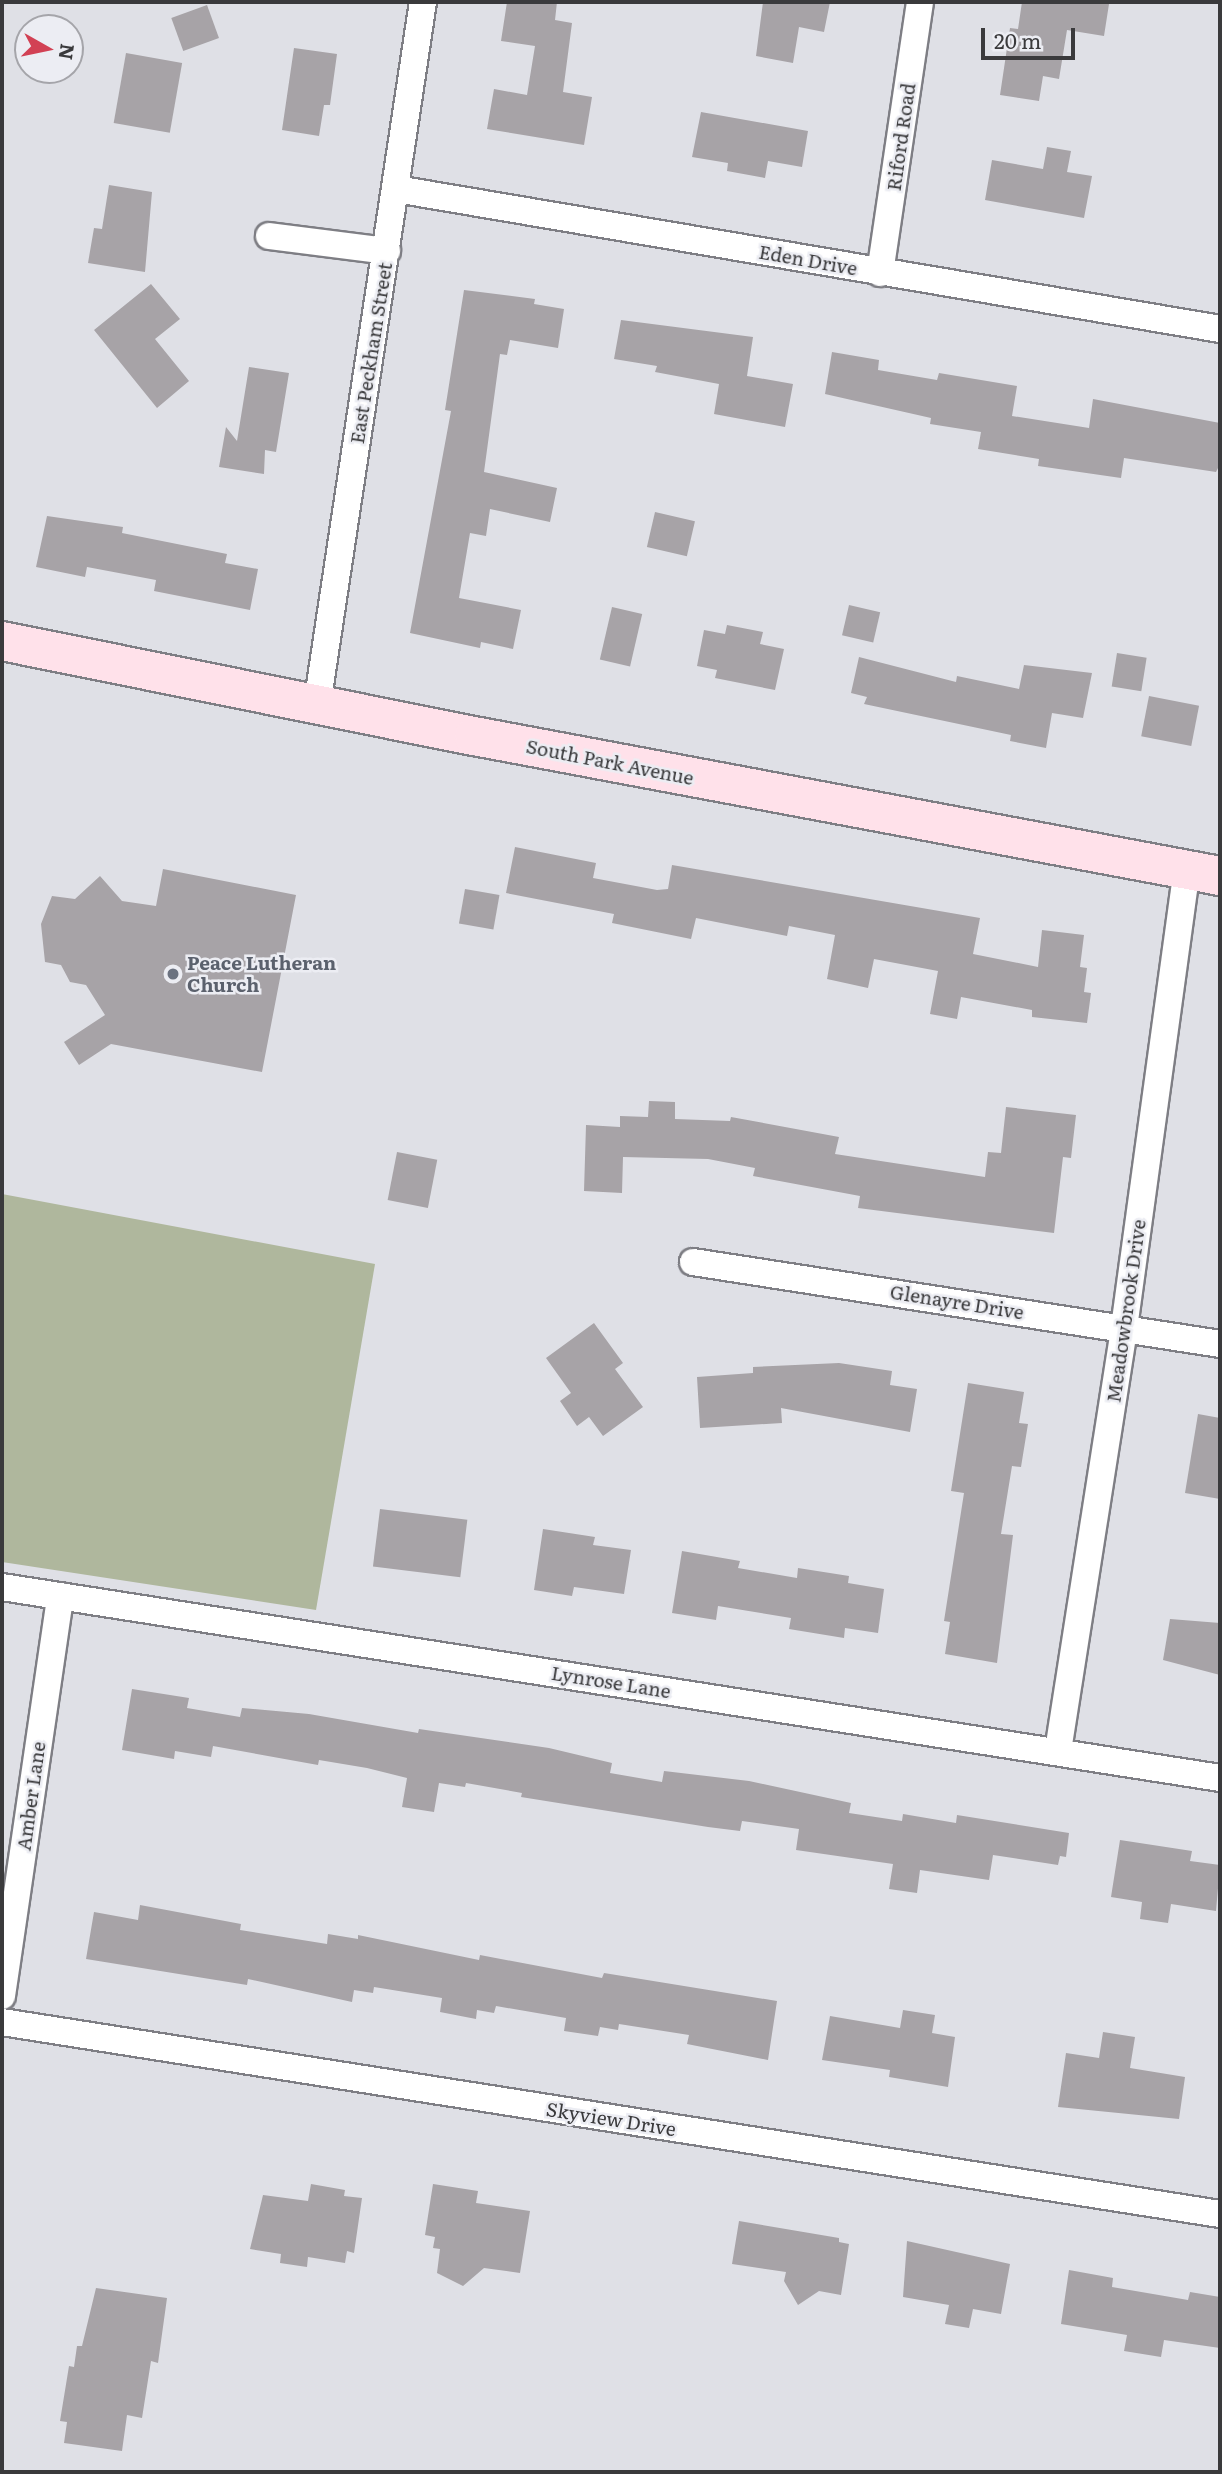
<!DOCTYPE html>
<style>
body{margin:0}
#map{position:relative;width:1222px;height:2474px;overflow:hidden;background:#dfe0e6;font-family:Literata,serif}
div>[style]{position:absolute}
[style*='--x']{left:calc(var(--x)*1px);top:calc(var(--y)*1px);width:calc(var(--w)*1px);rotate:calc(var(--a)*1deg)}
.green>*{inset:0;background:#afb79d}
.building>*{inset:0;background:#a7a3a7;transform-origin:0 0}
.roads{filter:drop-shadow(2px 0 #7e7e84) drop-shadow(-2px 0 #7e7e84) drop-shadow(0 2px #7e7e84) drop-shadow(0 -2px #7e7e84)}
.minor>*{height:26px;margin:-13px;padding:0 13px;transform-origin:13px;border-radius:13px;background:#fff}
.secondary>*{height:38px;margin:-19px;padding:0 19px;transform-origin:19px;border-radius:19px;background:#ffe1ea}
.dots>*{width:19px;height:19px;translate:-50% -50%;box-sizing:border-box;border:4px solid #ecedf3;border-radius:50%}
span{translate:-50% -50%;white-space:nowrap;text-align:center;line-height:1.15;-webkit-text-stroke:5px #ecedf3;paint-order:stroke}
.street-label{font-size:19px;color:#3a3a3c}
.worship-label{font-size:19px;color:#5b616d;font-weight:700}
.left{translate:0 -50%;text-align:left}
.frame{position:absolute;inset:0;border:4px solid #3a3a3c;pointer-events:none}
.north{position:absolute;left:14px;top:14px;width:70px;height:70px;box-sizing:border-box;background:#ecedf3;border:2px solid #a5a5aa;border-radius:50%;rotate:99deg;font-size:19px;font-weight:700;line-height:28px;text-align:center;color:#3a3a3c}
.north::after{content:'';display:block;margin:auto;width:24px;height:32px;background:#d24154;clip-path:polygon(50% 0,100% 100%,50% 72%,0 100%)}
.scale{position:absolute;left:981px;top:28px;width:94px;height:32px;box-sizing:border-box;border:4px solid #3a3a3c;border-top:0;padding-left:9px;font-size:21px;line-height:24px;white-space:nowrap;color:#3a3a3c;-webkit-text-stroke:5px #ecedf3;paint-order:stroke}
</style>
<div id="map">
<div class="green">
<i style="clip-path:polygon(2px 1194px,375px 1264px,316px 1610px,2px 1562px)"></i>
</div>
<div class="building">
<i style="clip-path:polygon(507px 2px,557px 2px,555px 20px,572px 23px,563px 92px,592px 97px,584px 145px,487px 129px,494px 89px,527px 95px,535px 46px,501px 41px)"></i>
<i style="clip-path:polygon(763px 2px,830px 2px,824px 32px,799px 27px,793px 63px,756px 56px)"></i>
<i style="clip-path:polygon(1022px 2px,1109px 4px,1104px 36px,1067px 30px,1059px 79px,1043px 76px,1039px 101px,1000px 95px,1010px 28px,1018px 29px)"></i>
<i style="left:207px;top:5px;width:35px;height:38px;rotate:70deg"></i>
<i style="clip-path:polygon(294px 48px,337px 54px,330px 105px,324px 105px,319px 136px,282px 130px)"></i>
<i style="left:126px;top:53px;width:57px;height:71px;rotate:10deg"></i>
<i style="clip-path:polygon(701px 112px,808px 131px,802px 167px,768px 161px,765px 178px,727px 171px,728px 163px,692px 157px)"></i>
<i style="clip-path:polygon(1047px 147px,1071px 151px,1067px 172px,1092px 176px,1084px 218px,985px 200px,992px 160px,1043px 169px)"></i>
<i style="clip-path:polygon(109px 185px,152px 192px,145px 272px,88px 263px,94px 228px,102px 229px)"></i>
<i style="clip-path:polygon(151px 284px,180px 319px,155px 339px,189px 381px,157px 408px,94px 330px)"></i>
<i style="clip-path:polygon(464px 290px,535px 299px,534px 304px,564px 309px,558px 348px,510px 340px,507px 355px,500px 354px,484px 472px,557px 488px,550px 522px,490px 509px,486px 536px,470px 533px,459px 598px,521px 610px,513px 649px,481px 642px,480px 648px,410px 633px,451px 411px,445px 410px)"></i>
<i style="clip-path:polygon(621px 320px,753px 337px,747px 376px,793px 384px,785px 427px,714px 414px,719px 384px,655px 372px,657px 366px,614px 359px)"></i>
<i style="clip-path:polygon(832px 352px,879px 360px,878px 370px,937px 380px,939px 373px,1017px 386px,1012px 416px,1089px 428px,1093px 399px,1220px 423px,1220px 464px,1216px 472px,1124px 458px,1121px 478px,1038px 466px,1039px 459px,978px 449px,981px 432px,930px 424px,931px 418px,825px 394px)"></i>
<i style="clip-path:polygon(249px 367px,289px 373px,276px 452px,265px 450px,264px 474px,219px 467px,226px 427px,237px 441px)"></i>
<i style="left:655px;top:512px;width:41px;height:36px;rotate:13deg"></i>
<i style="clip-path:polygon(47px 516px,123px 527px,122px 533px,227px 554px,225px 563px,258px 569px,250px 610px,154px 591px,156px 580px,87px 567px,85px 577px,36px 567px)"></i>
<i style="left:849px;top:605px;width:32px;height:31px;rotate:13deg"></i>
<i style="left:612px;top:607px;width:31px;height:54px;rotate:13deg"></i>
<i style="clip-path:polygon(727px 625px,763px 632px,760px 644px,784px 649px,775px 690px,715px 678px,717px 670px,697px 666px,704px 630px,725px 634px)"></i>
<i style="left:1117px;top:653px;width:30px;height:34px;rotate:9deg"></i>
<i style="clip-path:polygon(859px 657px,956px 682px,957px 676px,1019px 689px,1024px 665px,1092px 673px,1083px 718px,1052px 713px,1046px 748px,1010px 741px,1011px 735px,864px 704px,867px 697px,851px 693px)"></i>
<i style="left:1149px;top:696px;width:51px;height:41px;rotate:11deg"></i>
<i style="clip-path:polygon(515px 847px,596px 863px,593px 878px,657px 890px,668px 889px,672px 865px,980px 918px,973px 954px,1038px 967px,1042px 930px,1084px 935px,1080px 967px,1087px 968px,1084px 992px,1091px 993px,1087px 1023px,1032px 1017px,1032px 1010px,961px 997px,957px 1019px,930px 1014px,938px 971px,874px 959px,868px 988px,827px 979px,835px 935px,789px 926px,787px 936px,696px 918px,691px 939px,612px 923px,614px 914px,506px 893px)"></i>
<i style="clip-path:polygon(163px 869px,296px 895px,262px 1072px,111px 1044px,79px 1065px,64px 1042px,105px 1015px,86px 985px,70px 982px,61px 965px,45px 962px,41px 924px,52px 896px,75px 899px,100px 876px,122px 901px,156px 906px)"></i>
<i style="left:465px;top:889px;width:35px;height:35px;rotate:10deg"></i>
<i style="clip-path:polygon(649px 1101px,675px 1102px,675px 1119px,730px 1121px,731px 1117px,839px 1137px,835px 1154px,985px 1177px,988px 1152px,1001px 1153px,1006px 1107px,1076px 1115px,1071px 1158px,1063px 1157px,1054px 1233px,858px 1208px,860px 1196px,753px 1176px,755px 1168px,708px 1159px,623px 1157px,622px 1193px,584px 1191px,586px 1125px,620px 1127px,620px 1116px,648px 1117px)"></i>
<i style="left:397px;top:1152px;width:41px;height:49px;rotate:11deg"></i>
<i style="clip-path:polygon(594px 1323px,623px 1363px,615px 1369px,643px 1407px,603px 1436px,589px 1417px,577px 1426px,560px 1401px,571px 1393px,546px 1358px)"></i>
<i style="clip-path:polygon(839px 1363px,892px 1371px,890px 1385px,917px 1389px,910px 1432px,781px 1408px,782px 1423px,700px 1428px,697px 1377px,753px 1373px,753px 1367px)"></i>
<i style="clip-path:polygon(968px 1383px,1024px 1392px,1019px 1423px,1028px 1424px,1021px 1467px,1012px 1466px,1001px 1534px,1013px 1535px,997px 1663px,945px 1654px,950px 1622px,944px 1621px,964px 1493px,951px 1491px)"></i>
<i style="clip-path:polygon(1198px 1414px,1220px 1418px,1220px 1499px,1185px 1493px)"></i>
<i style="left:380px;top:1509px;width:88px;height:58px;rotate:7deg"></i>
<i style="clip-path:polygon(543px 1529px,595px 1537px,593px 1545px,631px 1550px,624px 1594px,574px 1587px,572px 1596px,534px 1590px)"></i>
<i style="clip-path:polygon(682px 1551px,740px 1561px,738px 1568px,797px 1578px,798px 1568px,849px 1576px,848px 1583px,884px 1589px,878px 1633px,845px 1628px,844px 1638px,789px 1629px,791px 1618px,718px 1606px,716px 1620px,672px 1613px)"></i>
<i style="clip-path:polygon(1170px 1619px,1220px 1623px,1220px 1675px,1163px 1660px)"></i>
<i style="clip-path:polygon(132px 1689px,189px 1698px,187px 1708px,240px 1717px,242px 1708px,309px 1714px,418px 1733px,419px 1729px,549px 1748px,612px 1763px,610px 1773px,662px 1782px,664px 1771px,749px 1781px,851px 1803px,849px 1813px,902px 1821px,903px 1814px,956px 1823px,957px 1815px,1069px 1833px,1066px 1857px,1060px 1856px,1058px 1865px,993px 1855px,989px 1880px,920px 1870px,917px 1893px,889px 1889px,893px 1864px,796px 1850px,799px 1829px,742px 1821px,740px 1831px,708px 1827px,521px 1797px,522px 1793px,466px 1783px,465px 1787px,439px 1783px,434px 1812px,402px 1807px,407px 1778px,367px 1768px,319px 1760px,318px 1765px,213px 1746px,211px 1757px,175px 1751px,174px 1759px,122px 1750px)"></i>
<i style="clip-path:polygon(1120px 1840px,1192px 1851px,1190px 1861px,1220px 1865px,1216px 1911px,1171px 1904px,1168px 1923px,1140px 1919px,1142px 1902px,1111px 1897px)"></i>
<i style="clip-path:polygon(140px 1905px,241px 1924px,240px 1930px,327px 1944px,328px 1934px,358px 1939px,358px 1935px,479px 1960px,480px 1955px,602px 1978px,604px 1973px,777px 2001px,768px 2060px,687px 2044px,689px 2035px,619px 2024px,618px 2030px,600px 2027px,598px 2036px,564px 2031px,566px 2018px,496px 2006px,494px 2013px,477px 2010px,476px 2019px,440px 2012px,442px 1998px,374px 1987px,373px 1993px,354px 1990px,352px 2002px,248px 1979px,247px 1985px,86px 1959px,94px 1912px,138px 1920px)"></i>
<i style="clip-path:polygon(903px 2010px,935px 2015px,932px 2033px,955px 2037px,948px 2087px,889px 2077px,890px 2070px,822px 2060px,830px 2016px,900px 2028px)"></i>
<i style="clip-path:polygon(1103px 2032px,1135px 2037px,1130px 2068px,1185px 2077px,1179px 2119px,1058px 2107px,1066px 2053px,1099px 2058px)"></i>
<i style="clip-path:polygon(311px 2184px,345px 2190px,344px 2196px,362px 2198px,354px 2253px,347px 2251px,345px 2263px,308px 2257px,307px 2267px,280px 2263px,281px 2254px,250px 2249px,263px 2195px,308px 2201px)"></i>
<i style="clip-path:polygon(433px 2184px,478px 2191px,476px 2203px,530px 2211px,520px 2273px,484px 2268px,463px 2286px,437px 2273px,440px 2249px,433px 2248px,435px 2237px,425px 2235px)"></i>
<i style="clip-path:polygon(739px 2221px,839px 2238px,839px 2242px,849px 2244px,841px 2295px,819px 2291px,798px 2305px,784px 2281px,786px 2272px,732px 2264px)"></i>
<i style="clip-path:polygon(907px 2241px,1010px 2264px,1001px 2314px,973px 2309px,969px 2328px,945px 2324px,949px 2305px,903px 2297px)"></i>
<i style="clip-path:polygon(1069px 2270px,1113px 2278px,1112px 2287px,1188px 2300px,1190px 2292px,1220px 2297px,1220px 2348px,1164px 2340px,1161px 2357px,1124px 2351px,1127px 2335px,1061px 2324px)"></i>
<i style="clip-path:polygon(96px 2288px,167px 2298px,158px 2363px,151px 2361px,142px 2418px,127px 2415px,122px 2451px,64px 2443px,67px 2422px,60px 2421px,69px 2366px,74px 2367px,77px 2346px,82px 2346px)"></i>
</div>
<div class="roads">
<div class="minor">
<i style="--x:396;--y:189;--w:836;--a:9.64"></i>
<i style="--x:269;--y:236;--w:119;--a:7.2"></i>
<i style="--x:880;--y:273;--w:274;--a:-81.6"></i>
<i style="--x:317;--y:705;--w:711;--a:-81.43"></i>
<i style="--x:693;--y:1262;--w:533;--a:8.84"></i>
<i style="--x:2;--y:1587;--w:1233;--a:8.91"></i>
<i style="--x:1058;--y:1751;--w:428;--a:-81.1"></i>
<i style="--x:1124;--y:1328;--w:462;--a:-82.2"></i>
<i style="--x:2;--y:1996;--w:404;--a:-81.7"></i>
<i style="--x:2;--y:2022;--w:1233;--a:8.96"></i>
</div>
<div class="secondary">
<i style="--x:2;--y:641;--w:481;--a:11.4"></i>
<i style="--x:474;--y:736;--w:759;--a:10.63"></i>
</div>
</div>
<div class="dots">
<i style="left:173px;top:974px;background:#6b7280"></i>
</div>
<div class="street-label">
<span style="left:901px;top:137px;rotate:-82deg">Riford Road</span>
<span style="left:808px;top:260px;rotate:10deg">Eden Drive</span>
<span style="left:371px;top:353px;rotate:-81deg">East Peckham Street</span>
<span style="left:610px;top:762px;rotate:11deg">South Park Avenue</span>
<span style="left:957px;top:1302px;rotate:9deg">Glenayre Drive</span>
<span style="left:1126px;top:1311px;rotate:-82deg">Meadowbrook Drive</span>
<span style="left:611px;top:1682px;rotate:9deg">Lynrose Lane</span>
<span style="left:31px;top:1796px;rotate:-82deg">Amber Lane</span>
<span style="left:611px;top:2119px;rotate:9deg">Skyview Drive</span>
</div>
<div class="worship-label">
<span class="left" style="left:187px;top:974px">Peace Lutheran<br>Church</span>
</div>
<div class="frame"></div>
<div class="north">N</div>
<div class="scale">20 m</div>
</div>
